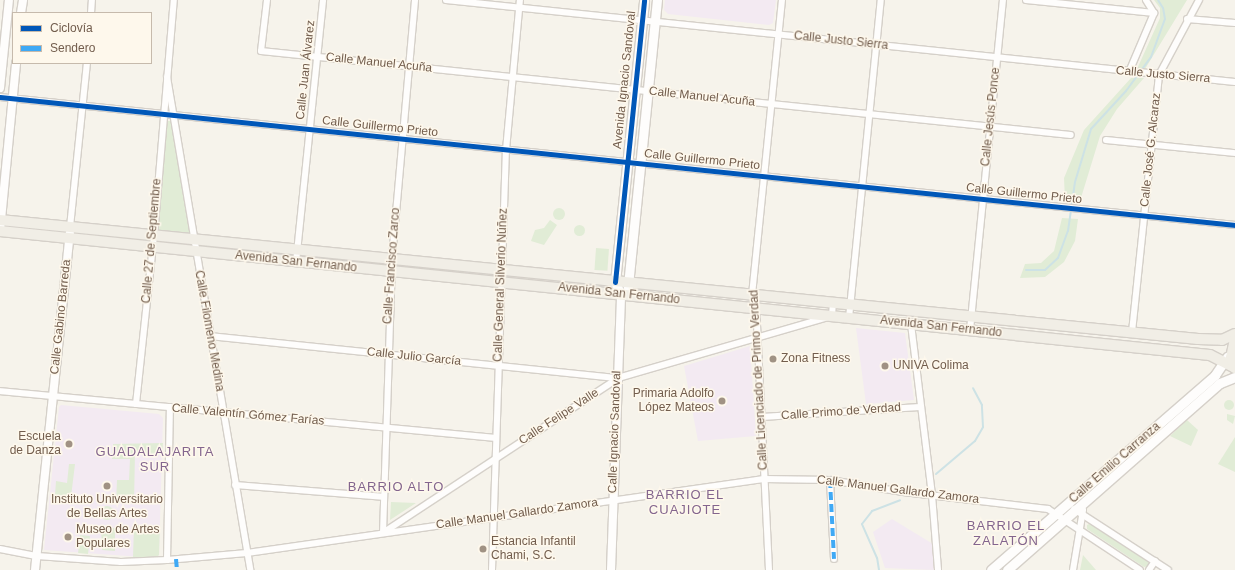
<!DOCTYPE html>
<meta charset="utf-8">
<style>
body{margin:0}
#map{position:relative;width:1235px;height:570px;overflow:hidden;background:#f6f3eb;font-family:Helvetica,sans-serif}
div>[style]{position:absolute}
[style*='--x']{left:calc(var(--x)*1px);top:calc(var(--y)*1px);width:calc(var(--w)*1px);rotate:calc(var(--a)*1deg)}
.education>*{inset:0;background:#f3eaf2}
.green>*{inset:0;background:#e1ecd6;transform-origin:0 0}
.round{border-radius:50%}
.stream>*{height:2px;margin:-1px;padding:0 1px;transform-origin:1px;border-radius:1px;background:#cde2e5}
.roads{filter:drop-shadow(1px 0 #d5d0c9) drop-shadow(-1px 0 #d5d0c9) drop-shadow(0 1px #d5d0c9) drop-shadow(0 -1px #d5d0c9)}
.minor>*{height:6px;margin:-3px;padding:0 3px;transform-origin:3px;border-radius:3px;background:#fefdfc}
.tertiary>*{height:8px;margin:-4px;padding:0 4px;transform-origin:4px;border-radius:4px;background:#fefdfc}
.secondary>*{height:9px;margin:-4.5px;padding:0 4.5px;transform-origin:4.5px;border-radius:4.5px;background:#fefdfc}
.primary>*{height:10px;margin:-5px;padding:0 5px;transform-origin:5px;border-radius:5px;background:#f1eee6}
.quiet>*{height:4px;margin-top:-2px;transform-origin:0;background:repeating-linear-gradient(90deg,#3fa9f5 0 8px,transparent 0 12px)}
.cycleway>*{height:5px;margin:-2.5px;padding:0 2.5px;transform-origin:2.5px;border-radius:2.5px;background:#0057b8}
.dots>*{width:11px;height:11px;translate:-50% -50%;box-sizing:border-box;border:2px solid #fef8ec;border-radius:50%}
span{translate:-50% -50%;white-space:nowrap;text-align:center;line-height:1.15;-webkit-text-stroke:3px #fef8ec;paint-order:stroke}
.street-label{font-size:12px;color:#725d4d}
.poi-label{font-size:12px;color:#725d4d}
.left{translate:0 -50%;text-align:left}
.right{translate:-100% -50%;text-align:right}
.neighbourhood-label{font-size:13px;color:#83658e;letter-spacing:1px}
.legend{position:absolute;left:12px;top:12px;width:140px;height:52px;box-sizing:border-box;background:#fef8ec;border:1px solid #c6baac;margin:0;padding:5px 7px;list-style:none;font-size:12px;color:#725d4d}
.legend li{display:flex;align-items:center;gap:8px;height:20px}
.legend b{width:20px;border:1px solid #c6baac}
</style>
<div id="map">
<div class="education">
<i style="clip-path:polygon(665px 0,776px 0,773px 23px,769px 25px,668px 14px,664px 10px)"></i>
<i style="clip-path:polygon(856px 328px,905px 333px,914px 400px,866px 404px)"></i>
<i style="clip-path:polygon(750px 346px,756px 436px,698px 441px,684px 366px)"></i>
<i style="clip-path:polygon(61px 405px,159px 414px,163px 418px,159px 555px,156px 558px,44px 550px,59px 407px)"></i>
<i style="clip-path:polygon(892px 519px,933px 544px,934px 570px,885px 568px,873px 532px)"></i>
</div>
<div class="green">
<i style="clip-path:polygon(1154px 0,1187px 0,1145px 69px,1137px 69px,1160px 18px,1160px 8px)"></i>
<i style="clip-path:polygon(1131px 78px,1144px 78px,1117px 109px,1100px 136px,1080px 201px,1065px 200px,1064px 178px,1084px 130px)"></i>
<i style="clip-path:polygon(165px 121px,171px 121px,191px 233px,158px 230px)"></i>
<i class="round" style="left:553px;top:208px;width:12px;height:12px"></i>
<i style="clip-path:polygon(1062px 218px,1078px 219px,1075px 241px,1064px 262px,1045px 277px,1020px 278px,1025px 264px,1041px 263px,1054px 251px)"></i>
<i style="clip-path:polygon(550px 220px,557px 225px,544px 245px,531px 241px,535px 230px,544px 228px)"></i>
<i class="round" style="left:573.5px;top:224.5px;width:11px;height:11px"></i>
<i style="left:596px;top:248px;width:13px;height:22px;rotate:4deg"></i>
<i class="round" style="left:1224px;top:400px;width:10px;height:10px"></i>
<i style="clip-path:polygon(1227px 414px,1235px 416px,1233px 424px,1227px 420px)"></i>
<i style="clip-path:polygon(1187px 420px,1198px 430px,1191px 446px,1170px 436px)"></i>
<i style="clip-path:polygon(1235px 437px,1235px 472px,1218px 464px)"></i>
<i style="clip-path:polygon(163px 443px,162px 454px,135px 453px,134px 503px,116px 503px,117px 480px,129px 480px,130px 459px,112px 459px,113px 444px)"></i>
<i style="clip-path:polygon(69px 464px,75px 464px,71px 497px,55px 495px,56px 481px,67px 483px)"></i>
<i style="clip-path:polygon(391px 502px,416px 503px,390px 520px)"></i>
<i class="round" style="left:100px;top:506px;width:14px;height:14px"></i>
<i style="clip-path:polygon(1091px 523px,1148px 561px,1149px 566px,1144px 567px,1087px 529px,1087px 525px)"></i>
<i style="clip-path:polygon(134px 525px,160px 526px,159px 555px,156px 558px,133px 557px)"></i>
<i style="clip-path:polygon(101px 527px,115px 528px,115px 551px,102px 550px)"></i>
<i style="left:80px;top:535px;width:10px;height:18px;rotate:6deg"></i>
<i style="clip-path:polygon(1083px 555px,1096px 570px,1080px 570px)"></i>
</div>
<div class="stream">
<i style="--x:1026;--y:270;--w:19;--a:0"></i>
<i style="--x:1045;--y:270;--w:18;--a:-43"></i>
<i style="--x:1058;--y:258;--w:29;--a:-70"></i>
<i style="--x:1068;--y:231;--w:49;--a:-81.9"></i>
<i style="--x:1075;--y:182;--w:55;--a:-73.2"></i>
<i style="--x:1091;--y:129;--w:52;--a:-47.4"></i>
<i style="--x:1126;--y:91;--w:42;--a:-53.7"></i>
<i style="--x:1151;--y:57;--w:40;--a:-69.8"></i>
<i style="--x:1165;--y:19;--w:11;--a:-100"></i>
<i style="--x:1163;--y:8;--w:9;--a:-122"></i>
<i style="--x:936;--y:474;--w:51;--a:-40.2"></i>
<i style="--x:975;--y:441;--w:16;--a:-60"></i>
<i style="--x:983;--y:427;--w:22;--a:-93"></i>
<i style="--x:982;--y:405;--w:19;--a:-118"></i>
<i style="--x:879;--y:570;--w:12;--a:-99"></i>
<i style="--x:877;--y:558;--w:37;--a:-114"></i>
<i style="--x:862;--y:524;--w:16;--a:-52"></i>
<i style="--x:872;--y:511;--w:30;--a:-21"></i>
</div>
<div class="roads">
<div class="minor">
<i style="--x:267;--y:0;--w:51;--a:96.7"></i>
<i style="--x:261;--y:51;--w:814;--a:5.92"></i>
<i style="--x:446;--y:0;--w:793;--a:5.93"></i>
<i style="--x:1026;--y:0;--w:129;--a:5.8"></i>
<i style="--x:91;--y:13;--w:13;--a:-86"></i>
<i style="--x:1187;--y:19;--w:48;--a:4.8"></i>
<i style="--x:1129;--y:72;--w:64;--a:-67"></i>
<i style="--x:1154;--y:13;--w:15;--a:-122"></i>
<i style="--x:167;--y:77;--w:500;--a:80.4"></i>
<i style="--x:0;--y:97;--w:1242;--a:5.92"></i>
<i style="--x:1106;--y:140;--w:130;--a:5.8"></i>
<i style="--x:70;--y:227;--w:165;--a:-84.1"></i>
<i style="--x:296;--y:262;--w:263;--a:-84.1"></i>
<i style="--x:849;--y:318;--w:320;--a:-84.3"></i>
<i style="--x:911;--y:324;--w:172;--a:83"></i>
<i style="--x:932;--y:495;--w:75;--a:85.4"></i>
<i style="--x:970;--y:330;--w:332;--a:-84.3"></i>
<i style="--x:1132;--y:332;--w:258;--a:-84"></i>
<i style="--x:1159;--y:75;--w:85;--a:-61.9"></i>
<i style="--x:210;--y:336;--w:410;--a:5.9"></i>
<i style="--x:0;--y:391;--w:498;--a:5.4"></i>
<i style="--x:136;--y:404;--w:169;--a:-83.9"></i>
<i style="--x:154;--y:236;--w:237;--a:-85.2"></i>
<i style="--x:761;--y:417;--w:160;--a:-3.6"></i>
<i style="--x:830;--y:480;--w:79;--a:87.1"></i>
<i style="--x:235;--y:485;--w:148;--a:4.6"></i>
<i style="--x:1074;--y:509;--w:112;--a:33"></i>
<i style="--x:384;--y:532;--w:280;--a:-33.3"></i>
<i style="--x:618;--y:378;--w:223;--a:-16.2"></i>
<i style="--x:832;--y:316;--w:13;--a:-86"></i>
<i style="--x:383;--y:533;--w:275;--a:-88.1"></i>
<i style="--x:392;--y:258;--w:259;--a:-84.9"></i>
<i style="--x:0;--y:549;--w:38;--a:11"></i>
<i style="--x:37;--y:556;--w:84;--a:4.1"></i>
<i style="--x:121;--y:562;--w:46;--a:-2.5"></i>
<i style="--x:167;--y:560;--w:80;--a:-5"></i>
<i style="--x:247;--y:553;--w:522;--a:-8.15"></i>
<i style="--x:764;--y:479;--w:66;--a:0.9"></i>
<i style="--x:830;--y:480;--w:74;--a:9.3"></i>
<i style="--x:903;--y:492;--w:146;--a:6.7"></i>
<i style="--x:1048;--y:509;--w:110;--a:33.5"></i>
<i style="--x:167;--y:560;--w:153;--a:-88.9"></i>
<i style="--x:492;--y:570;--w:420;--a:-88.1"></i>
<i style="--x:506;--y:150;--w:151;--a:-84.7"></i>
<i style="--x:769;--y:570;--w:262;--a:-92.8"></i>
<i style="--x:756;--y:308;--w:14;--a:-107"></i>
<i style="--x:752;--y:295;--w:297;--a:-84.2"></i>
<i style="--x:1073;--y:570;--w:61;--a:-80.5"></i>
<i style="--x:1149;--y:570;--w:11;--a:-56"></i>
</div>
<div class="tertiary">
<i style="--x:21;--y:13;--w:13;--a:-81"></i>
<i style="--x:0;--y:88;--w:88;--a:-84.2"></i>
<i style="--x:0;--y:230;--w:168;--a:-84.5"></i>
<i style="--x:35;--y:570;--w:339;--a:-84.1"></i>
<i style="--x:611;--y:570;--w:275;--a:-87.9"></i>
</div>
<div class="secondary">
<i style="--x:621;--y:295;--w:14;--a:-115"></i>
<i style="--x:615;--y:282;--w:283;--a:-84.1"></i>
<i style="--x:627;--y:295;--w:297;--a:-84.2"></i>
<i style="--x:991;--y:570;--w:297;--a:-41"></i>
<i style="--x:1215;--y:375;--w:22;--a:-56"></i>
<i style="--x:1007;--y:570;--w:283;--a:-41.3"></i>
<i style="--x:1220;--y:383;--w:16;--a:-22"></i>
</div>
<div class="primary">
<i style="--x:0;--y:220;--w:1204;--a:5.67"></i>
<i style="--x:1198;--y:339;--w:24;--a:2"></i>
<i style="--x:1222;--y:340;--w:14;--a:-25"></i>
<i style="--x:0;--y:231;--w:1216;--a:5.85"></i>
<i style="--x:1210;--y:355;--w:27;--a:27"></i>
<i style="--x:1235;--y:339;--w:19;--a:102"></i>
<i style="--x:1231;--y:358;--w:11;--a:68"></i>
</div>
</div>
<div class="quiet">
<i style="--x:830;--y:480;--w:79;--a:87.1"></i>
<i style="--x:176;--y:559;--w:11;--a:85"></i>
</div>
<div class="cycleway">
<i style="--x:0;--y:97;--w:1242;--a:5.92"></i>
<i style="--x:615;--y:282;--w:283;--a:-84.1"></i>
</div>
<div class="dots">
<i style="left:773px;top:359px;background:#a09284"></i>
<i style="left:885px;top:366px;background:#a09284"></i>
<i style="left:722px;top:401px;background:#a09284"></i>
<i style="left:69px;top:444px;background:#a09284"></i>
<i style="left:107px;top:486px;background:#a09284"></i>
<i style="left:68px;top:537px;background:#a09284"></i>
<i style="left:483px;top:549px;background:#a09284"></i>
</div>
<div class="street-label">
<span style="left:841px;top:41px;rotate:6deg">Calle Justo Sierra</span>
<span style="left:379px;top:63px;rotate:6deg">Calle Manuel Acuña</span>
<span style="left:306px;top:70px;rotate:-84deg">Calle Juan Álvarez</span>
<span style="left:1163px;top:75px;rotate:5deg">Calle Justo Sierra</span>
<span style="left:625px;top:80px;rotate:-84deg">Avenida Ignacio Sandoval</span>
<span style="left:702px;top:97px;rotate:6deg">Calle Manuel Acuña</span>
<span style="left:991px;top:117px;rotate:-84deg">Calle Jesús Ponce</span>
<span style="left:380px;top:127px;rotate:6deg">Calle Guillermo Prieto</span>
<span style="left:1151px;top:150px;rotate:-84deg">Calle José G. Alcaraz</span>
<span style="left:702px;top:160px;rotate:6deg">Calle Guillermo Prieto</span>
<span style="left:1024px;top:194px;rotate:6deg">Calle Guillermo Prieto</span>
<span style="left:152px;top:241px;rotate:-85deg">Calle 27 de Septiembre</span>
<span style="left:296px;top:262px;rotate:6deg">Avenida San Fernando</span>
<span style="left:392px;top:266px;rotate:-86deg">Calle Francisco Zarco</span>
<span style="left:501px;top:285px;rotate:-88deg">Calle General Silverio Núñez</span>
<span style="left:619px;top:294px;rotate:6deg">Avenida San Fernando</span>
<span style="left:61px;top:317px;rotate:-84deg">Calle Gabino Barreda</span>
<span style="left:941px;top:327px;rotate:6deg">Avenida San Fernando</span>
<span style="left:209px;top:331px;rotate:80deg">Calle Filomeno Medina</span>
<span style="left:414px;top:357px;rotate:6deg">Calle Julio García</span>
<span style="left:759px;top:380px;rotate:-93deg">Calle Licenciado de Primo Verdad</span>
<span style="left:841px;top:412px;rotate:-4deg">Calle Primo de Verdad</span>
<span style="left:248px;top:415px;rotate:5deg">Calle Valentín Gómez Farías</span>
<span style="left:559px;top:417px;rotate:-33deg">Calle Felipe Valle</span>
<span style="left:615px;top:432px;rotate:-88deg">Calle Ignacio Sandoval</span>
<span style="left:1115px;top:463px;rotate:-41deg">Calle Emilio Carranza</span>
<span style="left:898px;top:490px;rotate:7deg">Calle Manuel Gallardo Zamora</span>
<span style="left:517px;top:514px;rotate:-8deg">Calle Manuel Gallardo Zamora</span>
</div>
<div class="poi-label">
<span class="left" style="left:781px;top:359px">Zona Fitness</span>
<span class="left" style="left:893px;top:366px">UNIVA Colima</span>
<span class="right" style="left:714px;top:401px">Primaria Adolfo<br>López Mateos</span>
<span class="right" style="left:61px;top:444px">Escuela<br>de Danza</span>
<span style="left:107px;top:507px">Instituto Universitario<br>de Bellas Artes</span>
<span class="left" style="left:76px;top:537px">Museo de Artes<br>Populares</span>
<span class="left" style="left:491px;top:549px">Estancia Infantil<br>Chami, S.C.</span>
</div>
<div class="neighbourhood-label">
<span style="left:155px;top:460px">GUADALAJARITA<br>SUR</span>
<span style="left:396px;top:487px">BARRIO ALTO</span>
<span style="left:685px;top:503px">BARRIO EL<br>CUAJIOTE</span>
<span style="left:1006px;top:534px">BARRIO EL<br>ZALATÓN</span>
</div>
<ul class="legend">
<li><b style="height:5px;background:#0057b8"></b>Ciclovía</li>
<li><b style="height:5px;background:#3fa9f5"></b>Sendero</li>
</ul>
</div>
